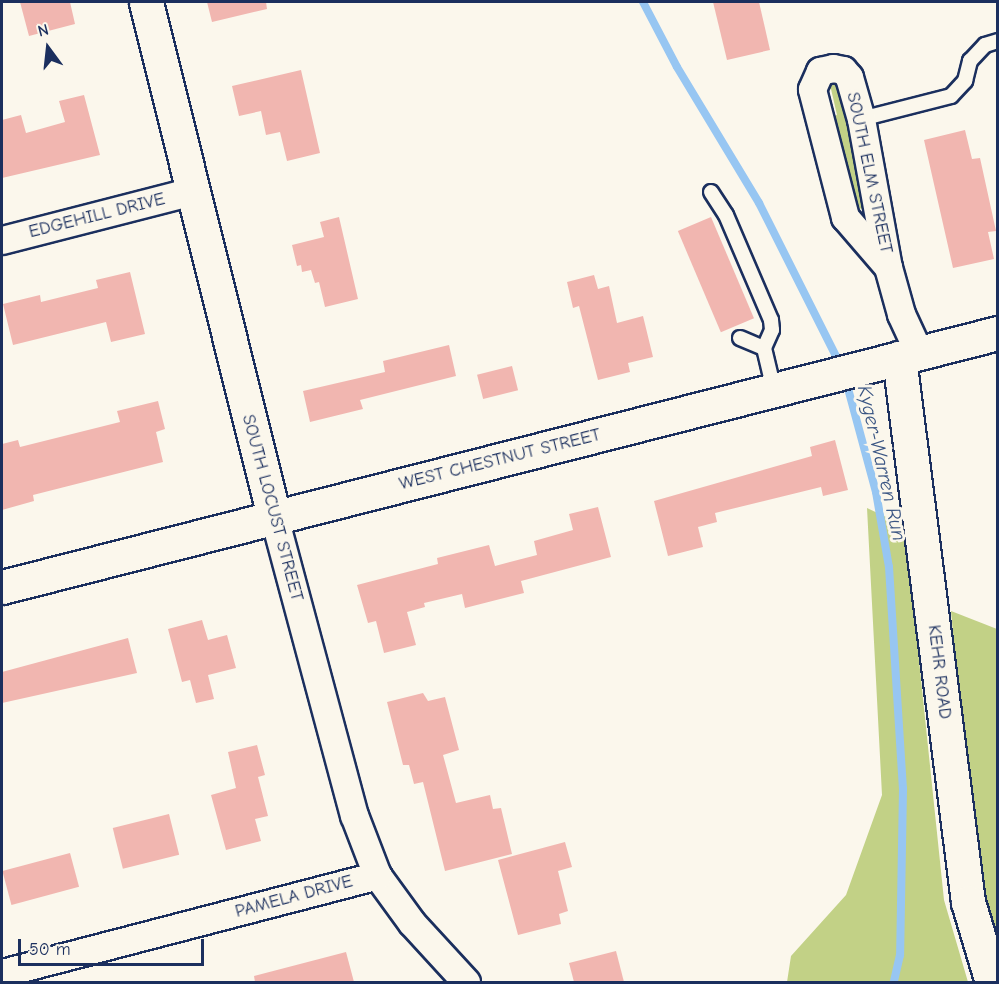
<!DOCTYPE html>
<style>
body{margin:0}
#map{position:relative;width:999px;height:984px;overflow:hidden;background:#fbf7ec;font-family:"Comic Neue",sans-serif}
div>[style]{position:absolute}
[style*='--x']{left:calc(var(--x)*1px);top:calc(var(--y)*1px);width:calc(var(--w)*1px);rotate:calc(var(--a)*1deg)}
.green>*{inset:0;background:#c2d186}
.stream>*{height:8px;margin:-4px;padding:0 4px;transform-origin:4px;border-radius:4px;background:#97c6f2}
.building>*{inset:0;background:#f1b6b0;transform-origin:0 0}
.roads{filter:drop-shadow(2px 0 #1b2f5e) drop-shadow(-2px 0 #1b2f5e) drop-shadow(0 2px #1b2f5e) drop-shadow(0 -2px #1b2f5e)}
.service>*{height:14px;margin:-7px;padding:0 7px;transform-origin:7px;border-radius:7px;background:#fbf7ec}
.minor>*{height:27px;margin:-13.5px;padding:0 13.5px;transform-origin:13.5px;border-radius:13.5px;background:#fbf7ec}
.tertiary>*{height:33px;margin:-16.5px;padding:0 16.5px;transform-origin:16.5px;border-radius:16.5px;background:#fbf7ec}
.secondary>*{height:33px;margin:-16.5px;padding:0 16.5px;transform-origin:16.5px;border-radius:16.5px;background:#fbf7ec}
span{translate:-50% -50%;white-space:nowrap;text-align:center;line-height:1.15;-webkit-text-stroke:6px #fbf7ec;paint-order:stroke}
.street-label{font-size:18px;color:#1b2f5e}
.water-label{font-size:20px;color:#3a5583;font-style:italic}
.frame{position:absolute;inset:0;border:3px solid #1b2f5e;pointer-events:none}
.north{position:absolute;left:18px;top:18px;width:60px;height:60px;-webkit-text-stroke:4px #fbf7ec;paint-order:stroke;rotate:345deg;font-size:16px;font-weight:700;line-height:24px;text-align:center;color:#1b2f5e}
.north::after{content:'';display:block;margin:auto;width:21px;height:27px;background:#1b2f5e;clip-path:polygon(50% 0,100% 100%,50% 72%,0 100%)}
.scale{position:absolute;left:18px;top:939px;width:186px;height:27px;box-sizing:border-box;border:3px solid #1b2f5e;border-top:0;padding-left:8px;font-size:18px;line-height:21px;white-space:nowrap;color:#1b2f5e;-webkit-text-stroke:4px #fbf7ec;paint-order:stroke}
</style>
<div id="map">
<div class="green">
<i style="clip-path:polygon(828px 77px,841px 84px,867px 213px,854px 204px,831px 117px,837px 115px,831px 89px,826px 90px)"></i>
<i style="clip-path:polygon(867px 508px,905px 526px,944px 900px,968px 982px,787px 982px,791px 956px,846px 895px,882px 795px)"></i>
<i style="clip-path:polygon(951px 611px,997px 629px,997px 955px,972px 841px)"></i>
</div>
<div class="stream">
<i style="--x:643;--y:2;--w:73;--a:62.4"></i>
<i style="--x:677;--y:67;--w:159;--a:58.9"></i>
<i style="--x:759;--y:203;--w:182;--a:63.3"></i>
<i style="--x:846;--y:381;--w:115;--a:74.9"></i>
<i style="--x:876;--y:492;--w:76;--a:80.2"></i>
<i style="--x:889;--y:567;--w:222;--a:86.4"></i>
<i style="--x:903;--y:789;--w:166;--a:91"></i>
<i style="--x:900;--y:955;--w:28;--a:103"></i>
</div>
<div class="building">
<i style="clip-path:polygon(20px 2px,70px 2px,75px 24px,29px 36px)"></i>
<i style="clip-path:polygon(207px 2px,266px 2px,267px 9px,212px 22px)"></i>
<i style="clip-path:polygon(713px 2px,759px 2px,770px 50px,727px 60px)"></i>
<i style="clip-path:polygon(301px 70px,320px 153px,287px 161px,280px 132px,266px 135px,261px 111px,239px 116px,232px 86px)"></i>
<i style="clip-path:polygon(84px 95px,100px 155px,2px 178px,2px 120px,21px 115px,26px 133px,65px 122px,59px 101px)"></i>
<i style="clip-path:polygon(965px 130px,972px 159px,980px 158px,996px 231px,988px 232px,994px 259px,953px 268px,924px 140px)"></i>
<i style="clip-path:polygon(339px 217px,358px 299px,325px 307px,319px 282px,315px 283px,311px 270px,302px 272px,301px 265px,297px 266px,292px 245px,324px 237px,320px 222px)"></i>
<i style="left:711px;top:217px;width:110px;height:36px;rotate:67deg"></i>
<i style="clip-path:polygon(130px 272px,145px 334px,111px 342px,106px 322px,13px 345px,3px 304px,40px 295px,41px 302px,98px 288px,96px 280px)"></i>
<i style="clip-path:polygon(594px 275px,598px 289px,609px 286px,617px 323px,643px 316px,653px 357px,628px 363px,630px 372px,598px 380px,579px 306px,573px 308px,567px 282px)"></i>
<i style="clip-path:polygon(449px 345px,456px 376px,360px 400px,363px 409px,310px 422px,303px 391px,385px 372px,383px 361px)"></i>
<i style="left:512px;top:366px;width:25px;height:36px;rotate:76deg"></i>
<i style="clip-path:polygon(158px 401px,165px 429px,156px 432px,163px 462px,33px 495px,34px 501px,2px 510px,2px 444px,18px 440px,20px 447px,120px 422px,117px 411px)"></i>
<i style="clip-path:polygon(835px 440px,848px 490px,823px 496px,821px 487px,715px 513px,717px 522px,698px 527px,703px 547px,668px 556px,654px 501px,812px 456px,810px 447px)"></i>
<i style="clip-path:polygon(598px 507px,611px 557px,521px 581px,524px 593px,465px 608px,462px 594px,424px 603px,425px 607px,407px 612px,416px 645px,384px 653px,376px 621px,368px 623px,357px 585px,438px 564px,437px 558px,489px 545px,495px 566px,537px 555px,534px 541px,573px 530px,569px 514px)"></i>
<i style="clip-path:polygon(202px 620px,208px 640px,227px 635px,236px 668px,208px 675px,214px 699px,196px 703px,190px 680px,182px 682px,168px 629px)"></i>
<i style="clip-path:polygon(128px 638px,137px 673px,2px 703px,2px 672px)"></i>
<i style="clip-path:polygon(423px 693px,428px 701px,445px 697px,459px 750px,443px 755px,456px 803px,490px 795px,493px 809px,501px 808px,512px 854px,445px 871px,423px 782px,414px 784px,409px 765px,403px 765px,387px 702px)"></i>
<i style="clip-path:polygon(257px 745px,265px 775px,258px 777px,268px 816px,255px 819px,261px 841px,226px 850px,211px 795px,236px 788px,228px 752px)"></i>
<i style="left:169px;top:814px;width:42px;height:58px;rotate:76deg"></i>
<i style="clip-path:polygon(565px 842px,572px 867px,558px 871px,568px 911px,559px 914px,561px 924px,518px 935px,498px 860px)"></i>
<i style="left:70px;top:853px;width:35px;height:70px;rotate:75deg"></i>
<i style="clip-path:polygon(616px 951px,624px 982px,574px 982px,569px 963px)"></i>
<i style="clip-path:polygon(346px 952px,354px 982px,255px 982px,254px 976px)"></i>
</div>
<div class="roads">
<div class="service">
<i style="--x:861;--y:119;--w:93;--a:-14.3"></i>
<i style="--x:951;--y:96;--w:21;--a:-47"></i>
<i style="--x:965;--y:81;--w:21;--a:-76"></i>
<i style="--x:970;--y:61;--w:22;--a:-47"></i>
<i style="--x:985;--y:45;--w:14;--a:-17"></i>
<i style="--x:711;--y:192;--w:27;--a:57"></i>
<i style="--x:726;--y:215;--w:114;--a:66.8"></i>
<i style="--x:771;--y:320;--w:10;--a:84"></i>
<i style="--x:772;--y:330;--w:20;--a:114"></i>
<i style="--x:764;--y:348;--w:43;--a:76.6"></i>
<i style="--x:740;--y:338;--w:26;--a:23"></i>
</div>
<div class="minor">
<i style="--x:2;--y:240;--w:197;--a:-14.4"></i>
<i style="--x:888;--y:267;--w:66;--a:-130.7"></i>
<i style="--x:845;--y:217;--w:132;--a:-104.5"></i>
<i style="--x:812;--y:89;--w:20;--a:-66"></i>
<i style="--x:820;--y:71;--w:13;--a:-13"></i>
<i style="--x:833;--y:68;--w:10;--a:11"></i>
<i style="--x:843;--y:70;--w:9;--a:49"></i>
<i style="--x:849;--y:77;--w:44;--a:74.1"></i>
<i style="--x:861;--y:119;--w:150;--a:79.7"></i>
<i style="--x:888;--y:267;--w:49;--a:74.5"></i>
<i style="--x:901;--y:314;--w:43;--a:65.2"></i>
<i style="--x:274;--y:517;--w:309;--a:75"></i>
<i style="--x:354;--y:815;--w:64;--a:69"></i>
<i style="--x:377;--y:875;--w:59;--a:53.9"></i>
<i style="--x:412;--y:923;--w:80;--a:47.5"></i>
<i style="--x:2;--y:973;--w:388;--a:-14.6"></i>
</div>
<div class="tertiary">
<i style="--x:146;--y:2;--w:531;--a:76.04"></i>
<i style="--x:899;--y:358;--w:548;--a:82.77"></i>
<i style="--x:968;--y:902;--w:84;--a:73.3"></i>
</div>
<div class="secondary">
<i style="--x:2;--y:587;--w:1028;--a:-14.31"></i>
</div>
</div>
<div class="street-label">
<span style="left:869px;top:173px;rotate:78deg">SOUTH ELM STREET</span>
<span style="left:97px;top:216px;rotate:-14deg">EDGEHILL DRIVE</span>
<span style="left:500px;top:460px;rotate:-14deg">WEST CHESTNUT STREET</span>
<span style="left:272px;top:508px;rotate:75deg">SOUTH LOCUST STREET</span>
<span style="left:939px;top:672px;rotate:83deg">KEHR ROAD</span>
<span style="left:294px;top:897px;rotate:-15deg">PAMELA DRIVE</span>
</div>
<div class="water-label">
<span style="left:882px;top:463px;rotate:77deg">Kyger-Warren Run</span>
</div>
<div class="frame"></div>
<div class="north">N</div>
<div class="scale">50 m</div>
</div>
